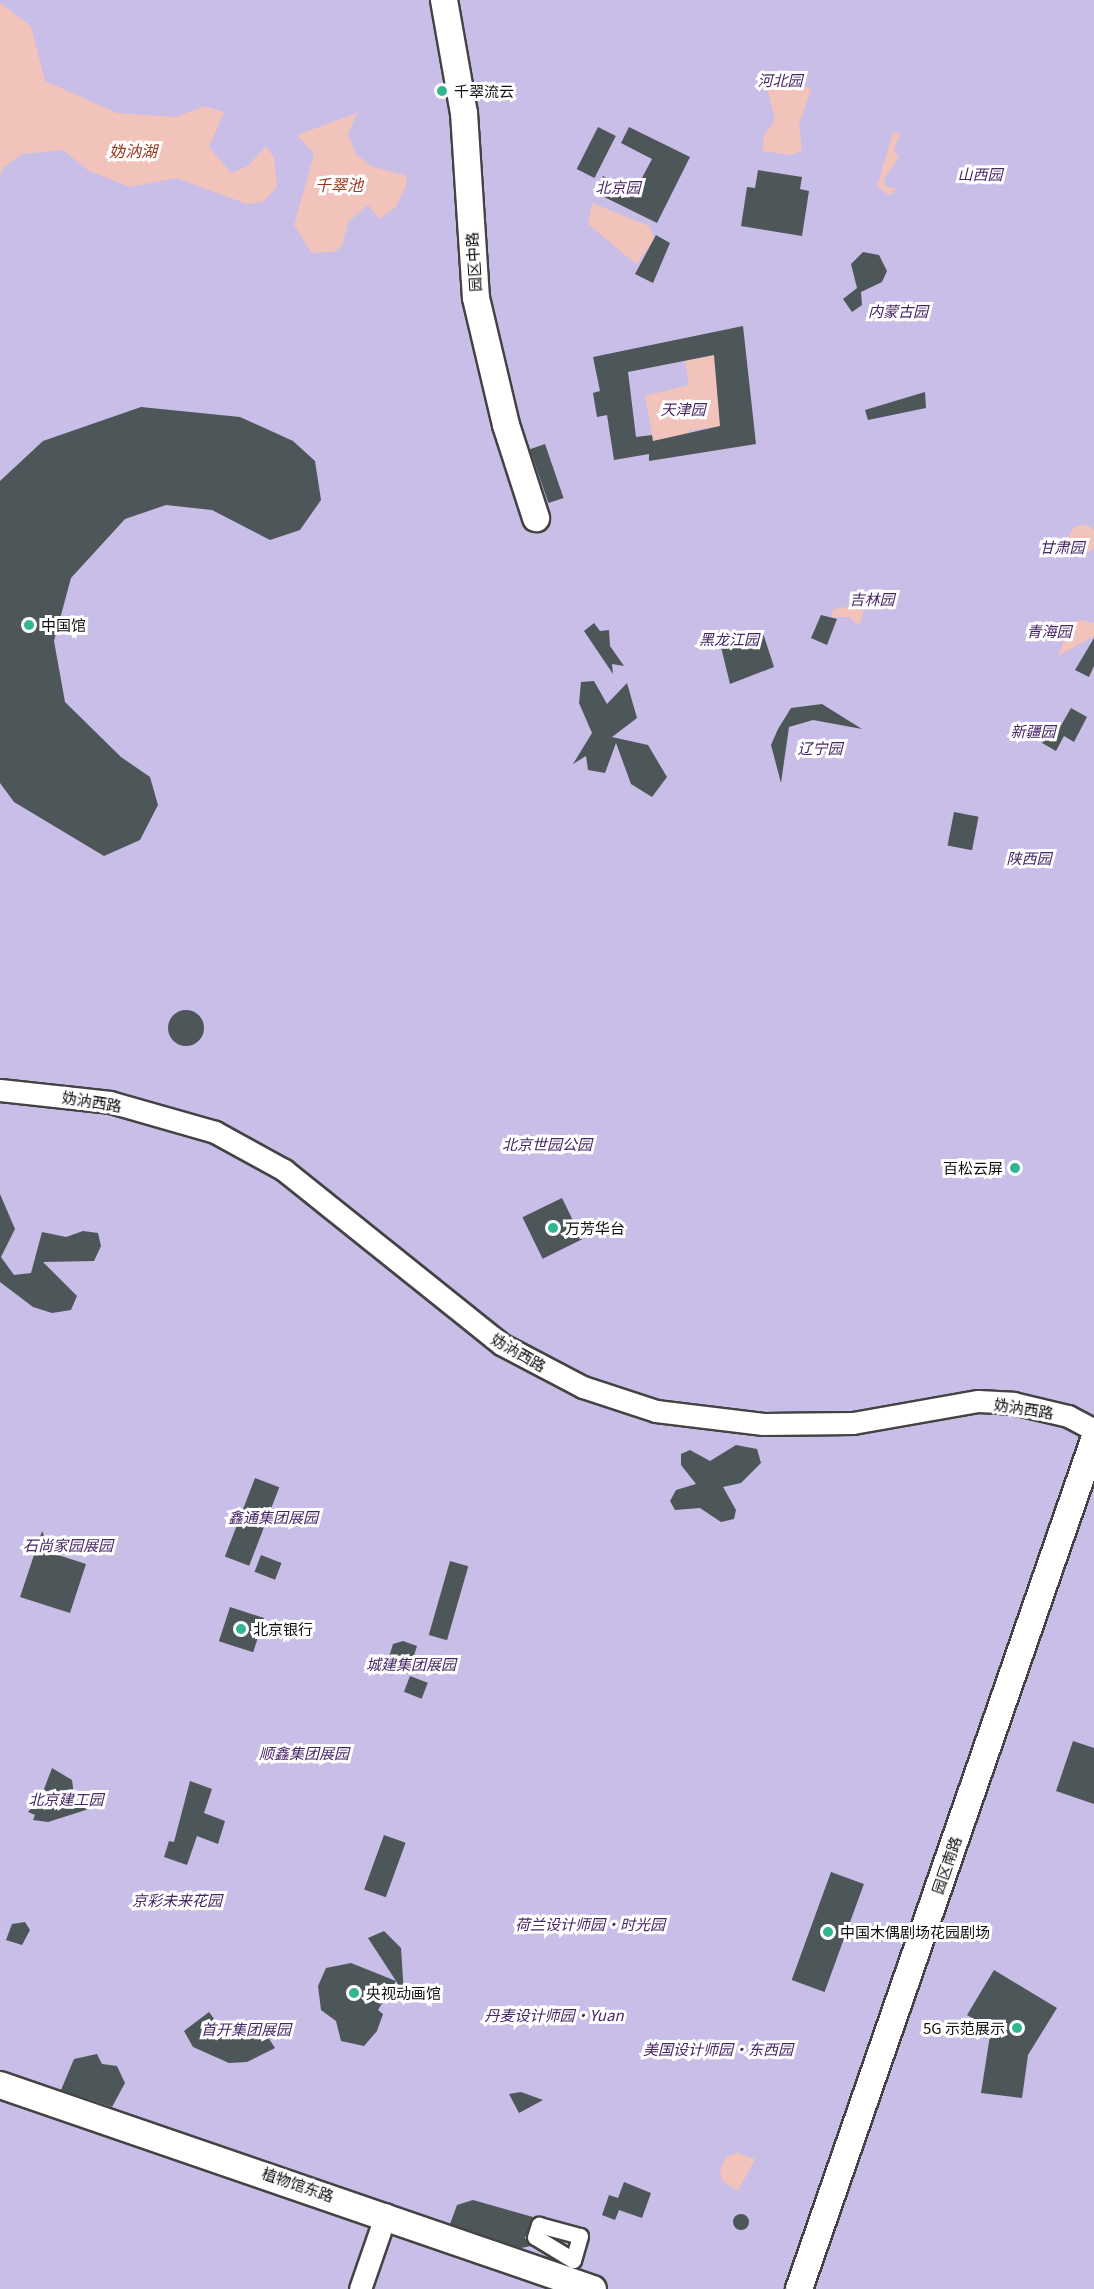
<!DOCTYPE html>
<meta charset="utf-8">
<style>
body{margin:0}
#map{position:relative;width:1094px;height:2289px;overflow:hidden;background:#f3f8fe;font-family:Georgia,"Noto Sans SC",serif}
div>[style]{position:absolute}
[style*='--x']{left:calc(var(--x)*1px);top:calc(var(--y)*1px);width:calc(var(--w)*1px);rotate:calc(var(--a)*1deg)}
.green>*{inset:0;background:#c8bee7;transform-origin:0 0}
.water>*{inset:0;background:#f2c3bb}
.round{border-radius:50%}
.building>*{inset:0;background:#4d5658;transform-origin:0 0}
.roads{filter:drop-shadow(2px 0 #434343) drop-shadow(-2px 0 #434343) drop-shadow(0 2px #434343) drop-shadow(0 -2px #434343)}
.pedestrian>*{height:15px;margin:-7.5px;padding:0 7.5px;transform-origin:7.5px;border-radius:7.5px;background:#fff}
.minor>*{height:21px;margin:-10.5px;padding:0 10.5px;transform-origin:10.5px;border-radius:10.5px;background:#fff}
.tertiary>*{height:26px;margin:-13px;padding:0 13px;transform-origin:13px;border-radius:13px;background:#fff}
.dots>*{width:16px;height:16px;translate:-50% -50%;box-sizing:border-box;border:3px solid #fff;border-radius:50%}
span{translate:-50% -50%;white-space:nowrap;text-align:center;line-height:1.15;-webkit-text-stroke:6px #fff;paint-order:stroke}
.park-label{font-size:15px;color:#472464;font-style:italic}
.poi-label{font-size:15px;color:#101010}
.left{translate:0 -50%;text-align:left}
.right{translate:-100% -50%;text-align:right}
.street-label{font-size:15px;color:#101010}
.water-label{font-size:16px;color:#9a3921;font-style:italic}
</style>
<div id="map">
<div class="green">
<i style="left:0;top:0;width:1094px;height:2289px"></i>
</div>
<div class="water">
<i style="clip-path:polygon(0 3px,31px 26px,45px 81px,117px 113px,176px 117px,204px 106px,224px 112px,209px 147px,231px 173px,248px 166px,266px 146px,274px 158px,277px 187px,263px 202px,247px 204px,176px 178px,130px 187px,89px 171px,63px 150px,22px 154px,3px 168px,0 178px)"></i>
<i style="clip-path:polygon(774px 74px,811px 89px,799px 125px,802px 151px,790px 155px,762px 151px,764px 135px,775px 120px,765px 79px)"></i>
<i style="clip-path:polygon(357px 113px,348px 134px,356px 154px,371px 166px,407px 176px,406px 186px,396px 207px,379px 219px,368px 205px,348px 222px,342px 246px,334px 252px,312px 253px,294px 225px,314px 154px,297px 135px)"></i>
<i style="clip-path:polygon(893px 132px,900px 134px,894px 150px,899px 157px,884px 179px,886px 187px,897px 188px,890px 196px,877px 186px)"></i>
<i style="clip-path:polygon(592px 203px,649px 226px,655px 239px,636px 264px,588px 224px)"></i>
<i style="clip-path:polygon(714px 355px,721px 432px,714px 427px,690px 430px,686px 436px,653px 441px,645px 396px,689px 385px,685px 361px)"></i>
<i class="round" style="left:1069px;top:525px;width:28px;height:28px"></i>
<i style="clip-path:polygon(854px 606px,864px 611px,859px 626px,849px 617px,831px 617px,833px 609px)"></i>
<i style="clip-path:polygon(1082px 620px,1094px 623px,1094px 636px,1058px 656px,1071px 622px)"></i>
<i style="clip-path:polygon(737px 2153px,755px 2159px,738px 2191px,722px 2181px,720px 2170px,726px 2157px)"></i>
</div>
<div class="building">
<i style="left:598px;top:127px;width:20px;height:47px;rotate:27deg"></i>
<i style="clip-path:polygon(629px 127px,690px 157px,657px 223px,594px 192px,603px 176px,634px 193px,652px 159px,621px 143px)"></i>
<i style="clip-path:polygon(758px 170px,802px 177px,800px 189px,809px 191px,802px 236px,741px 226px,747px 187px,755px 188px)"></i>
<i style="clip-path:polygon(656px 235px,670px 243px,653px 283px,635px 274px)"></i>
<i style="clip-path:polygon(863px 252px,879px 255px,887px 271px,882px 282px,861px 292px,862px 305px,852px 312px,843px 299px,857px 288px,851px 264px)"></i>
<i style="clip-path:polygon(evenodd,743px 326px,756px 444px,649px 461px,649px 454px,614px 460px,607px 415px,597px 417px,593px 393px,600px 391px,593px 357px,743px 326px,714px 355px,720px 426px,653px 441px,652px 435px,636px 437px,628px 372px,714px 355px)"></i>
<i style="clip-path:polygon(925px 392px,926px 408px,868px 420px,865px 410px)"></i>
<i style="clip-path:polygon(141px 407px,240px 417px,293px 441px,315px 461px,321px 500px,300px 530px,270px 540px,212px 510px,166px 505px,125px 519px,71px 578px,54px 641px,65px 702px,121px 757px,150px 777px,158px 805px,140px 840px,104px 856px,14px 802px,0 783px,0 481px,43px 441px)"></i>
<i style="left:545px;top:444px;width:57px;height:16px;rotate:71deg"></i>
<i style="clip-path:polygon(821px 615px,837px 619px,827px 645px,811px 638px)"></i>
<i style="clip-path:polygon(594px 623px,600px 631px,609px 630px,610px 646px,624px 666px,612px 664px,613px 674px,584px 631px)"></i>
<i style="clip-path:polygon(762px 630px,774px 667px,730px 684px,721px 647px)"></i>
<i style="clip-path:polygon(1094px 638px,1094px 666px,1089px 677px,1075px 670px)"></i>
<i style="clip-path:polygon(594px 681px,607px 704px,627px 683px,637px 718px,612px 737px,648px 745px,667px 777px,652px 797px,631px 784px,616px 743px,605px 773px,588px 770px,586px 756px,573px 764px,592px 733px,579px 703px,581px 682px)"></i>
<i style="clip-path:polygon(822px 704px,862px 729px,813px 720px,789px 727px,781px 783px,771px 745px,778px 729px,791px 708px)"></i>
<i style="clip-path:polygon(1071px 708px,1087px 717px,1074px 742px,1064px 736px,1056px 751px,1042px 743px,1052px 725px,1059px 729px)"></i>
<i style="left:954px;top:812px;width:25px;height:34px;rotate:11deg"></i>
<i class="round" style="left:168px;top:1010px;width:36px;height:36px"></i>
<i style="clip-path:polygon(0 1194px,15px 1229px,1px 1257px,14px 1275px,31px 1273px,42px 1232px,66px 1237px,83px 1231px,98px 1233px,101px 1246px,94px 1261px,43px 1262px,77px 1296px,71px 1310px,52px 1313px,33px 1307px,0 1282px)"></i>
<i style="left:562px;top:1198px;width:46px;height:44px;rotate:64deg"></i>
<i style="clip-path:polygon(736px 1445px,757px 1449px,761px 1463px,741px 1483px,723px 1487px,736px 1510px,734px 1519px,721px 1522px,700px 1508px,675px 1510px,670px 1501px,676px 1490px,696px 1484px,681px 1465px,681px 1454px,690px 1450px,710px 1461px)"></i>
<i style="left:255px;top:1478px;width:26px;height:84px;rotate:21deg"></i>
<i style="clip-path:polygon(42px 1531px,52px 1553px,86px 1564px,70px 1613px,20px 1597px)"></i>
<i style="left:261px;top:1555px;width:22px;height:18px;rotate:21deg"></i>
<i style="left:450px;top:1561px;width:19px;height:77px;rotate:16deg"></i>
<i style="left:230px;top:1607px;width:36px;height:36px;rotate:18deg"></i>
<i style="clip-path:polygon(403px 1641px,417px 1646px,408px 1674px,386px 1667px,393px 1644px)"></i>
<i style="left:410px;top:1676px;width:19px;height:17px;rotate:21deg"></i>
<i style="clip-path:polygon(1073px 1741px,1094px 1748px,1094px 1804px,1056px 1791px)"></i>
<i style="clip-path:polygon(52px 1768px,72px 1780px,75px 1802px,89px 1809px,48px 1822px,33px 1820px,35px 1815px,28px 1812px,41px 1797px)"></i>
<i style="clip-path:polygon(190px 1781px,212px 1789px,204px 1813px,225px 1821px,218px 1844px,197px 1836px,187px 1865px,164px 1857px,169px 1841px,174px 1842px)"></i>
<i style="left:384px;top:1835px;width:23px;height:58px;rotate:20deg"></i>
<i style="left:831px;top:1872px;width:35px;height:115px;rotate:20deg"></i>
<i style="clip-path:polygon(25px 1922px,30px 1930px,22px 1945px,6px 1940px,12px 1924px)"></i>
<i style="clip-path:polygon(384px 1931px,401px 1948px,404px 1994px,396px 1981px,378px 2010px,383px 2014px,377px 2031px,364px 2046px,341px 2041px,336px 2021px,321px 2010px,318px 1986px,326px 1968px,351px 1963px,396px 1981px,368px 1938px)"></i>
<i style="clip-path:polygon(994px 1970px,1057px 2008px,1028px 2055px,1022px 2098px,981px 2093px,991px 2029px,967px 2015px)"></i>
<i style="clip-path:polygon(209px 2012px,223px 2031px,231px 2021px,233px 2037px,245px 2028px,248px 2037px,260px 2025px,275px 2048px,247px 2062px,229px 2063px,193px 2047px,184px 2031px)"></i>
<i style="clip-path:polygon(97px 2054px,102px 2064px,117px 2066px,125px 2083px,112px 2107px,61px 2090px,74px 2059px)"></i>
<i style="clip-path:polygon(521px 2092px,543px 2100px,519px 2113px,509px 2094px)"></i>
<i style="clip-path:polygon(624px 2182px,651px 2193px,642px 2218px,619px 2210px,615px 2220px,602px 2215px,609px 2195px,618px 2198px)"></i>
<i style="clip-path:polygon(473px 2200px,533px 2217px,525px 2238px,531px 2246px,521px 2248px,450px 2224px,457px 2205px)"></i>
<i class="round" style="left:733px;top:2214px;width:16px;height:16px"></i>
</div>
<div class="roads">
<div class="pedestrian">
<i style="--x:539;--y:2225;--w:42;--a:15"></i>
<i style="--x:580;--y:2236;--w:25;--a:106"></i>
<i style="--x:573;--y:2260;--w:44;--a:-148.8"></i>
<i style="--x:535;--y:2237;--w:13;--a:-72"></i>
</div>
<div class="minor">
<i style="--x:0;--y:1090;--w:111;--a:6.2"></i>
<i style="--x:110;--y:1102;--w:109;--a:15.9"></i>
<i style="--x:215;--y:1132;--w:79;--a:28.8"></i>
<i style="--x:284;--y:1170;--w:278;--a:38.7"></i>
<i style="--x:501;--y:1344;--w:93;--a:27.7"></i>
<i style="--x:583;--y:1387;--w:77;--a:18.2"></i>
<i style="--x:656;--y:1411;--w:108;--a:6.9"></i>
<i style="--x:763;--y:1424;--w:90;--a:-0.6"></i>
<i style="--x:853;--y:1423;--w:127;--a:-10"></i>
<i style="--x:978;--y:1401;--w:35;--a:3"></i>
<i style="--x:1013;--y:1403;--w:57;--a:13.3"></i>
<i style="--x:1068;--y:1416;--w:30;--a:28"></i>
<i style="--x:360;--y:2289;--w:79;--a:-70.9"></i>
</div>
<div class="tertiary">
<i style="--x:444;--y:0;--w:115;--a:80"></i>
<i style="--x:464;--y:113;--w:185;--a:86.3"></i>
<i style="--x:476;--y:298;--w:130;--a:76.7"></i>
<i style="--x:506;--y:425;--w:98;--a:72.1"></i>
<i style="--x:0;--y:2085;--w:627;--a:18.98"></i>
<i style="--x:799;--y:2289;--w:899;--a:-70.84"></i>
</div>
</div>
<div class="dots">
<i style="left:442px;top:91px;background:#30b791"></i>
<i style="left:29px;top:625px;background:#30b791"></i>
<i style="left:1015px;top:1168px;background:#30b791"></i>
<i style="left:553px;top:1228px;background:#30b791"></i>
<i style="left:241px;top:1629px;background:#30b791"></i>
<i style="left:828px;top:1932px;background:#30b791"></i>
<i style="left:354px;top:1993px;background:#30b791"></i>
<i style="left:1017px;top:2028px;background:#30b791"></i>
</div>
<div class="park-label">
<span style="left:780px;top:80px">河北园</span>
<span style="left:980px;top:174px">山西园</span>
<span style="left:618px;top:187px">北京园</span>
<span style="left:898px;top:311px">内蒙古园</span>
<span style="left:683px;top:409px">天津园</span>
<span style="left:1062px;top:547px">甘肃园</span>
<span style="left:872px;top:599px">吉林园</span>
<span style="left:1049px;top:631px">青海园</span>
<span style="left:729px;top:639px">黑龙江园</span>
<span style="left:1033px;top:731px">新疆园</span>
<span style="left:820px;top:748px">辽宁园</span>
<span style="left:1029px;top:858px">陕西园</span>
<span style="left:547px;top:1144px">北京世园公园</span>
<span style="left:273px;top:1517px">鑫通集团展园</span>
<span style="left:68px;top:1545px">石尚家园展园</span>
<span style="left:411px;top:1664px">城建集团展园</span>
<span style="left:304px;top:1753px">顺鑫集团展园</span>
<span style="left:66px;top:1799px">北京建工园</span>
<span style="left:177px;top:1900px">京彩未来花园</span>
<span style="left:590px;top:1924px">荷兰设计师园·时光园</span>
<span style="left:554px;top:2015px">丹麦设计师园·Yuan</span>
<span style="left:246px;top:2029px">首开集团展园</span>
<span style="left:718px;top:2049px">美国设计师园·东西园</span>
</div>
<div class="poi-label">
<span class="left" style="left:454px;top:91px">千翠流云</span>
<span class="left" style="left:41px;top:625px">中国馆</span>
<span class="right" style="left:1003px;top:1168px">百松云屏</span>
<span class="left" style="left:565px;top:1228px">万芳华台</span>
<span class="left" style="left:253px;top:1629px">北京银行</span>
<span class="left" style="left:840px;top:1932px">中国木偶剧场花园剧场</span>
<span class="left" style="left:366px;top:1993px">央视动画馆</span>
<span class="right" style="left:1005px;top:2028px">5G 示范展示</span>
</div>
<div class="street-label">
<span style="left:473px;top:262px;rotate:-94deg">园区中路</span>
<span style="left:92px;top:1101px;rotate:9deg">妫汭西路</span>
<span style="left:519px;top:1352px;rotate:30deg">妫汭西路</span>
<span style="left:1024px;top:1408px;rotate:9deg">妫汭西路</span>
<span style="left:946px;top:1865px;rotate:-71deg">园区南路</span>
<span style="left:298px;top:2184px;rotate:19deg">植物馆东路</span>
</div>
<div class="water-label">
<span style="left:133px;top:150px">妫汭湖</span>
<span style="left:339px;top:184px">千翠池</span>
</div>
</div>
